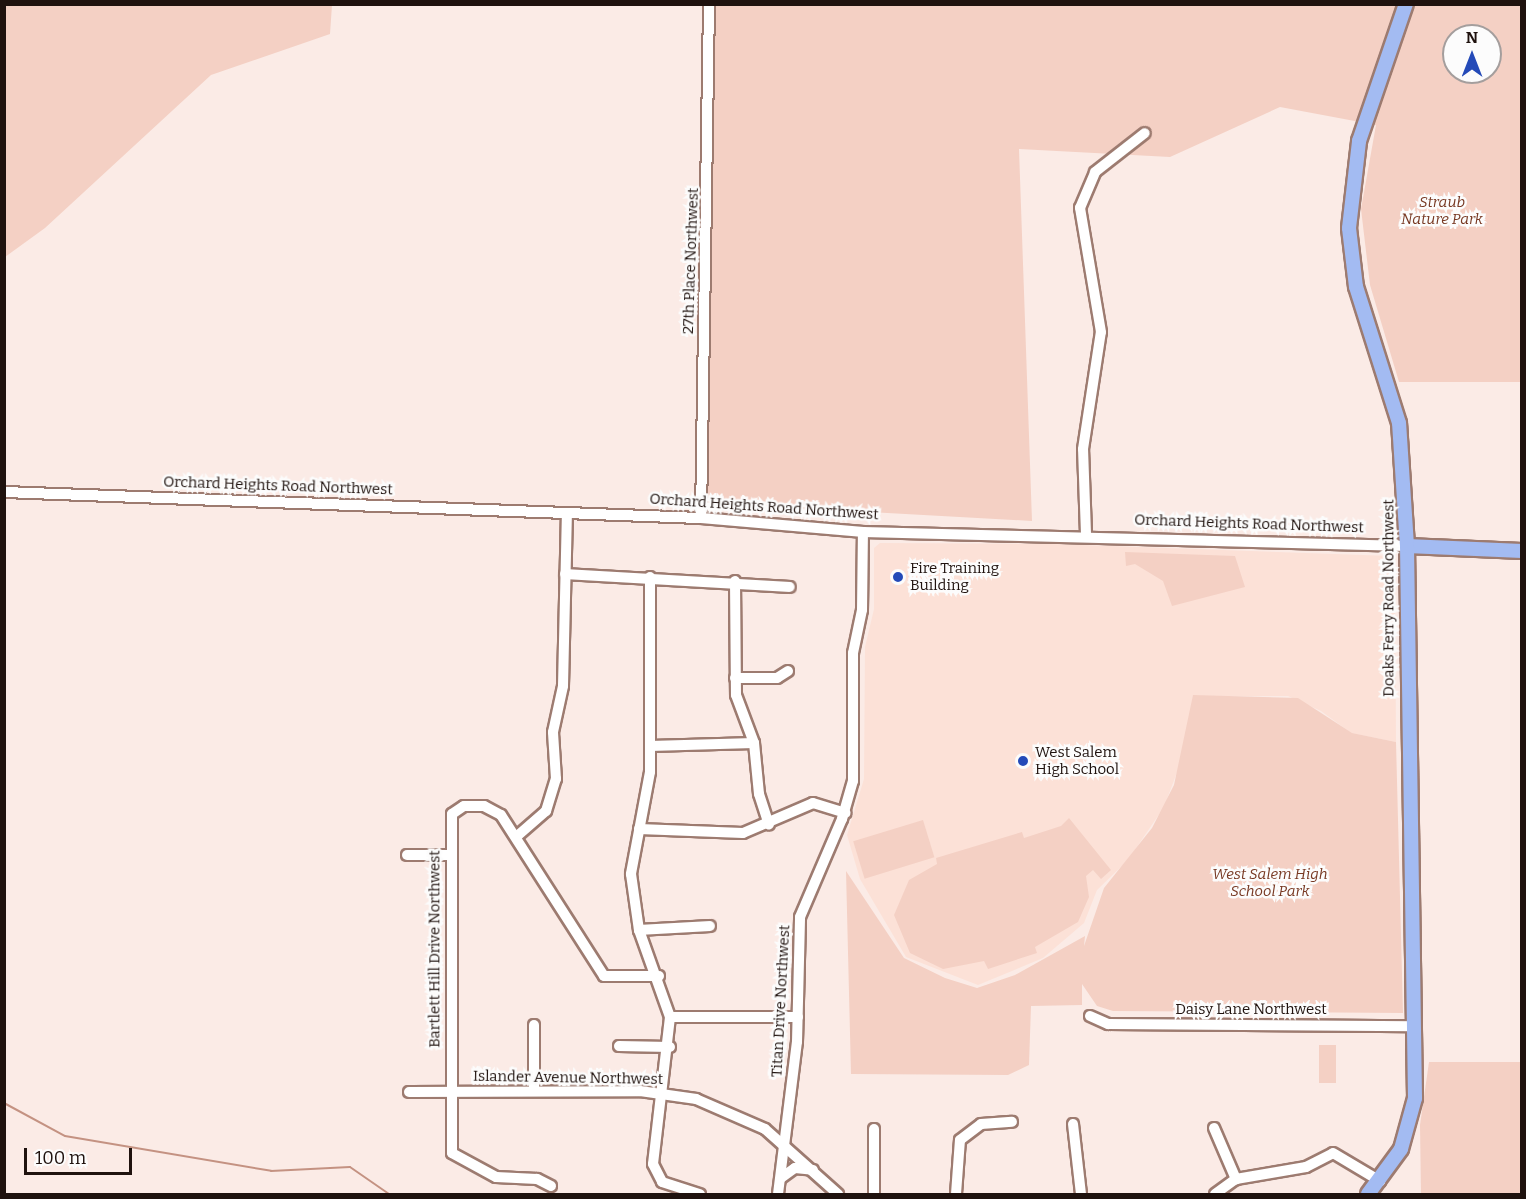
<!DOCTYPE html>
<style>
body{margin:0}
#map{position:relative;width:1526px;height:1199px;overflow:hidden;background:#fbebe6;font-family:Bitter,serif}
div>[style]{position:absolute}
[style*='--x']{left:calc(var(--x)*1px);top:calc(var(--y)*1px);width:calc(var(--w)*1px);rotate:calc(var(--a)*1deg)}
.built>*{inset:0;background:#fce1d7}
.green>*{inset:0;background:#f4d0c4;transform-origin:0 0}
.stream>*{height:2px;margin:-1px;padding:0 1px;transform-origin:1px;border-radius:1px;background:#c49282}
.roads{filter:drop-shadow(2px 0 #9d7b70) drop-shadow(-2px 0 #9d7b70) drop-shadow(0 2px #9d7b70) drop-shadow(0 -2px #9d7b70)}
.minor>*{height:10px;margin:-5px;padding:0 5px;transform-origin:5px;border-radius:5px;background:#fff}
.major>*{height:14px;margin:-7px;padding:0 7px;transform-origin:7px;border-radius:7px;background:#a3bbf2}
.dots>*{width:16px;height:16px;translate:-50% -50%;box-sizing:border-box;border:3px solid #fcfcfc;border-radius:50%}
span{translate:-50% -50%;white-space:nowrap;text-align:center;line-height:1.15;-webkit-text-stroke:5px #fcfcfc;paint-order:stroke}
.park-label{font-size:15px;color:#783923;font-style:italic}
.street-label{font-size:15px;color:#1f120e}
.poi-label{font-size:15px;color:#1f120e}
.left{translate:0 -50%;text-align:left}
.frame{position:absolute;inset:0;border:6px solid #1f120e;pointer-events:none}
.north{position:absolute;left:1442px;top:24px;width:60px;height:60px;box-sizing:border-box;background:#fcfcfc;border:2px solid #a49e9d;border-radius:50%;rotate:0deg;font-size:16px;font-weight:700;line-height:24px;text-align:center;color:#1f120e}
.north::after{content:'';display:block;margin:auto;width:21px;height:27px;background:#244ab8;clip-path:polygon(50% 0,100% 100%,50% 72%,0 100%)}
.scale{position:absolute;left:24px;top:1148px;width:108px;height:27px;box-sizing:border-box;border:3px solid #1f120e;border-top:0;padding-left:8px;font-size:18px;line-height:21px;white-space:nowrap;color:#1f120e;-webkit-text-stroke:4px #fcfcfc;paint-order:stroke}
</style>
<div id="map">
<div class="built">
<i style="clip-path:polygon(1054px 544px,1391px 556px,1395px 562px,1396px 742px,1351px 733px,1321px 711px,1288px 696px,1193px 696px,1185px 751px,1164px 807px,1128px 860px,1097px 890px,1084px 923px,1043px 958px,978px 985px,906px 957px,860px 879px,847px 835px,864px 779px,865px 647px,874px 609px,874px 548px,880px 543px)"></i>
</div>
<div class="green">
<i style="clip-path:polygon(5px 4px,332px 4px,332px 5px,330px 34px,211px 75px,45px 228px,5px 257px)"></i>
<i style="clip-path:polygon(evenodd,709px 5px,1521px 5px,1521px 382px,1399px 382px,1370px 285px,1361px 209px,1376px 125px,1280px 107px,1170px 157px,1019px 149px,1032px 521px,707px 503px,709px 5px,1454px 36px,1490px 36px,1490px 72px,1454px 72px,1454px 36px)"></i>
<i style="clip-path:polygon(1125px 552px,1235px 556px,1245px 587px,1172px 606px,1163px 581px,1135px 564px,1126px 566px)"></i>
<i style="clip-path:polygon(1193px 695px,1298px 698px,1352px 733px,1396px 742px,1403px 1013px,1113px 1011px,1097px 1006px,1082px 984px,1082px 1005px,1031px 1006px,1029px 1065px,1008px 1075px,851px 1074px,846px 871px,904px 958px,945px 978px,977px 988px,1015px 975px,1085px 936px,1084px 946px,1104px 888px,1152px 828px,1174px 785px)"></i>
<i style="clip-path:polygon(1069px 818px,1111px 870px,1101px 879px,1093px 870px,1086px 876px,1089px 897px,1078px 922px,1035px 947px,1037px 953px,988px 969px,984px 961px,943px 969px,910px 953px,894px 915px,909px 880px,937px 864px,936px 858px,1022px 832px,1024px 838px,1061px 826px)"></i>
<i style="left:923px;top:820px;width:39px;height:73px;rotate:73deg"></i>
<i style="left:1319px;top:1045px;width:17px;height:38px"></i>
<i style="clip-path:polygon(1429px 1062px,1521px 1062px,1521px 1194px,1421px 1194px,1420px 1125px)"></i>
</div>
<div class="stream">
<i style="--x:4;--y:1103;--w:69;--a:28.4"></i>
<i style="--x:65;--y:1136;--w:209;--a:9.6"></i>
<i style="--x:271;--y:1171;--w:79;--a:-2.9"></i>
<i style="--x:350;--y:1167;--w:47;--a:34.7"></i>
</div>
<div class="roads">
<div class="minor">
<i style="--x:4;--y:492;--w:697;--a:2.14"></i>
<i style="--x:701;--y:518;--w:163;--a:4.9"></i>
<i style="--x:863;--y:532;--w:544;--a:1.47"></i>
<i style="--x:701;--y:518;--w:514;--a:-89.11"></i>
<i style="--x:1086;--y:534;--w:85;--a:-92"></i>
<i style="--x:1083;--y:449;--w:118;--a:-81.3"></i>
<i style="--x:1101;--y:332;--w:126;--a:-99.6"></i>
<i style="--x:1080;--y:208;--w:39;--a:-67"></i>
<i style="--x:1095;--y:172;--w:63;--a:-38"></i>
<i style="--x:565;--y:574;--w:225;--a:3.3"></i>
<i style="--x:650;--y:577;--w:195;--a:90"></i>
<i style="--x:650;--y:772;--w:104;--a:100.6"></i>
<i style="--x:631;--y:874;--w:57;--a:81.9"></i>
<i style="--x:639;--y:930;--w:92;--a:70.4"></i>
<i style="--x:670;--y:1017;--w:148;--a:96.6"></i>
<i style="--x:653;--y:1164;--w:20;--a:63"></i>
<i style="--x:662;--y:1182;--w:40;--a:18"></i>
<i style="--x:735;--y:581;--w:114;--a:89.5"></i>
<i style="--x:736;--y:695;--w:51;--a:69.4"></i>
<i style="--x:754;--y:743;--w:51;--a:84.4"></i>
<i style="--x:759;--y:794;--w:32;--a:72"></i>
<i style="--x:735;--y:678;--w:42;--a:0"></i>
<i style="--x:777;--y:678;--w:13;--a:-32"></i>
<i style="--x:650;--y:746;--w:104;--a:-1.7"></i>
<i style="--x:639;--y:829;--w:104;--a:2.2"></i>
<i style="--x:743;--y:833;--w:76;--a:-23.2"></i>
<i style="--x:813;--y:803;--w:34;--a:17"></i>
<i style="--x:516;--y:837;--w:40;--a:-41"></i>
<i style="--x:546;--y:811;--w:34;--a:-73"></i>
<i style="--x:556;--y:779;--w:47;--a:-93.7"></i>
<i style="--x:553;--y:732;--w:47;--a:-77.7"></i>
<i style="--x:563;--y:686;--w:173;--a:-88.7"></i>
<i style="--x:407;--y:855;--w:43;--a:0"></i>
<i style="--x:639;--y:930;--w:71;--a:-3.2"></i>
<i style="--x:1090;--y:1016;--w:20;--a:24"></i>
<i style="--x:1108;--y:1024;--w:306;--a:0.4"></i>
<i style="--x:670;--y:1017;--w:128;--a:0"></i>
<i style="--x:534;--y:1025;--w:66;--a:90"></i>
<i style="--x:619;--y:1046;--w:51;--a:1.1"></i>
<i style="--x:409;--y:1092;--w:231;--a:-0.2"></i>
<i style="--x:640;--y:1091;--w:57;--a:8.1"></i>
<i style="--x:696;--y:1099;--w:75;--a:23.5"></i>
<i style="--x:765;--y:1129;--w:98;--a:41.7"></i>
<i style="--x:1073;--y:1124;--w:70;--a:83.5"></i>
<i style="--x:1214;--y:1128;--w:56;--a:66.7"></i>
<i style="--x:781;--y:1178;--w:17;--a:-36"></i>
<i style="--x:795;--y:1168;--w:18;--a:6"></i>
<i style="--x:551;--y:1186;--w:16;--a:-153"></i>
<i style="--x:537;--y:1179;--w:41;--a:-177.2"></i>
<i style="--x:496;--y:1177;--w:50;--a:-151.4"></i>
<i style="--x:452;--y:1153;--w:339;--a:-90"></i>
<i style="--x:452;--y:814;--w:14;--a:-34"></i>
<i style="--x:464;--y:806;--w:20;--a:0"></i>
<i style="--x:484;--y:806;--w:19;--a:28"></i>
<i style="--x:501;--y:815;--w:191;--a:57.4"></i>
<i style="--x:604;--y:976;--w:55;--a:0"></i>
<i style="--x:778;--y:1194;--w:153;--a:-82.9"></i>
<i style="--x:797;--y:1042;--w:125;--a:-88.6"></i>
<i style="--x:800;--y:917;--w:107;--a:-66.8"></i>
<i style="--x:842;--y:819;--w:40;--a:-74"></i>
<i style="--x:853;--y:781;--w:128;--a:-90"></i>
<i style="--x:853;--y:653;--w:44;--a:-78.2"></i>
<i style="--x:862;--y:610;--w:78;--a:-89.3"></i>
<i style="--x:874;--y:1194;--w:65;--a:-90"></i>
<i style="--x:956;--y:1194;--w:54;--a:-85.8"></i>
<i style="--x:960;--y:1140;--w:26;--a:-37"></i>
<i style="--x:981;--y:1124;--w:31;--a:-4"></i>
<i style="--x:1215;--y:1194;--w:26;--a:-36"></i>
<i style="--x:1236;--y:1179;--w:71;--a:-9.7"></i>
<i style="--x:1306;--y:1167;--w:30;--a:-27"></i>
<i style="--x:1333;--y:1153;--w:55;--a:30.8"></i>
</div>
<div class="major">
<i style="--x:1407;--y:546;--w:115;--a:2.5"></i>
<i style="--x:1368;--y:1194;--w:56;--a:-53.7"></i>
<i style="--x:1401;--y:1149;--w:53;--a:-74.6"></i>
<i style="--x:1415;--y:1098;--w:552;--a:-90.83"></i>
<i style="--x:1407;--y:546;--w:123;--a:-93.7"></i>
<i style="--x:1399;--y:423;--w:143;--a:-107.5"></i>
<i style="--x:1356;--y:287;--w:59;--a:-96.8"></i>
<i style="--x:1349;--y:228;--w:88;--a:-83.4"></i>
<i style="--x:1359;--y:141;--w:145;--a:-71.1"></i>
</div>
</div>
<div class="dots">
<i style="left:898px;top:577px;background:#244ab8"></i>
<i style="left:1023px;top:761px;background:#244ab8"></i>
</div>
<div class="park-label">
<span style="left:1442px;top:211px">Straub<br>Nature Park</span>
<span style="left:1270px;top:883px">West Salem High<br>School Park</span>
</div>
<div class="street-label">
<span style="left:691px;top:261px;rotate:-88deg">27th Place Northwest</span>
<span style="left:278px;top:486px;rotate:2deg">Orchard Heights Road Northwest</span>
<span style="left:764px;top:507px;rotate:4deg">Orchard Heights Road Northwest</span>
<span style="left:1249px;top:524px;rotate:2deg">Orchard Heights Road Northwest</span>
<span style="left:1389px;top:598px;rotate:-90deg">Doaks Ferry Road Northwest</span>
<span style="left:435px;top:949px;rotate:-90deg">Bartlett Hill Drive Northwest</span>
<span style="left:781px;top:1001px;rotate:-87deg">Titan Drive Northwest</span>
<span style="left:1251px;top:1010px">Daisy Lane Northwest</span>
<span style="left:568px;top:1078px;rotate:1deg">Islander Avenue Northwest</span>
</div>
<div class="poi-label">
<span class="left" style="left:910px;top:577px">Fire Training<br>Building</span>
<span class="left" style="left:1035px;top:761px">West Salem<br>High School</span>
</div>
<div class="frame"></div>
<div class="north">N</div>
<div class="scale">100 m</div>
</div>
